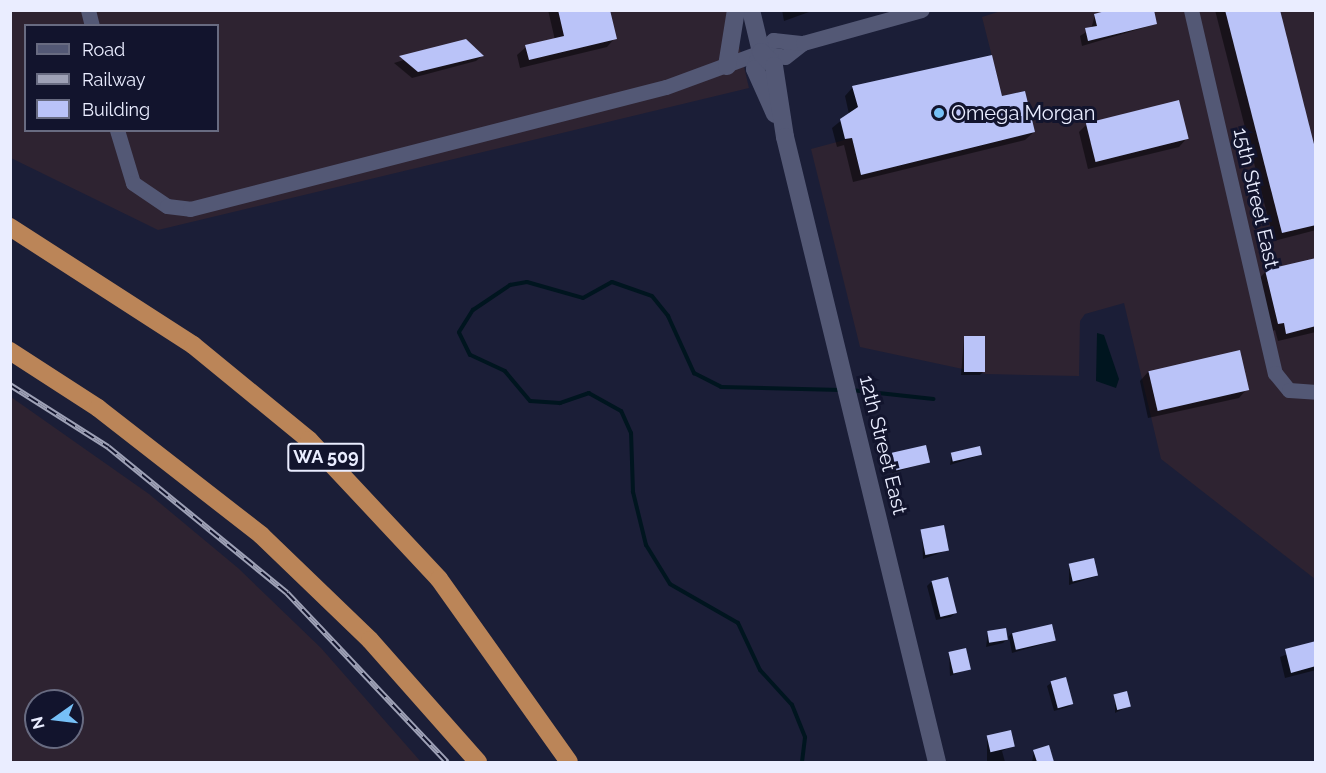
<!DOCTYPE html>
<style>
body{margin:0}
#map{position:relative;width:1326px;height:773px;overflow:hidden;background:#1b1e37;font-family:Raleway,sans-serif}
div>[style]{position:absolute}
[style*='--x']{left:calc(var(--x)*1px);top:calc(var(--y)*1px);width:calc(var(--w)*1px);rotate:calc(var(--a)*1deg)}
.commercial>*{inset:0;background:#2e2331}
.water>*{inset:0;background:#00151f}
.shadow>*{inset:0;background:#0007}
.stream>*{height:4px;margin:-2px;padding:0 2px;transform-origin:2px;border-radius:2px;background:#00151f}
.building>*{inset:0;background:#bac3f8;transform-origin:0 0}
.minor>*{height:15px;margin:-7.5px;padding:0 7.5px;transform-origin:7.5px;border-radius:7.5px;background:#535875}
.tertiary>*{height:18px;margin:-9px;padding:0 9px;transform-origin:9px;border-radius:9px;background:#535875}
.trunk>*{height:18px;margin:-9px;padding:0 9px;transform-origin:9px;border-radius:9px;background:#bb8558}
.rail>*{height:6px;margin-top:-3px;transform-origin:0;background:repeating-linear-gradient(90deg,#12142d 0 11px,#9ea1b6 0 22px);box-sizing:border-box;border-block:2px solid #9ea1b6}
.dots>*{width:16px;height:16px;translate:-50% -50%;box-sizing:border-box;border:3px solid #12142d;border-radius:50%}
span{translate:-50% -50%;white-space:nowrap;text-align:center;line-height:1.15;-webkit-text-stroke:6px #12142d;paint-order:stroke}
.shield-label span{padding:2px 4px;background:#12142d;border:2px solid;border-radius:4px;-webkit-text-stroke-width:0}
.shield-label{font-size:18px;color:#eaedff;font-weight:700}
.poi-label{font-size:20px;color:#eaedff}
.left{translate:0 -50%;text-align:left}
.street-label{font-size:20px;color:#eaedff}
.frame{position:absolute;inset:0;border:12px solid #eaedff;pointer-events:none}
.legend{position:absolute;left:24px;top:24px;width:195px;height:108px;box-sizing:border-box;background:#12142d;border:2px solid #686b81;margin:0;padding:8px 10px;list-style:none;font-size:18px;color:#eaedff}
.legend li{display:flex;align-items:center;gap:12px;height:30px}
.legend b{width:30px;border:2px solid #686b81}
.north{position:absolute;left:24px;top:689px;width:60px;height:60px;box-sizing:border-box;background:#12142d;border:2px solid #686b81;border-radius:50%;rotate:256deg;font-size:16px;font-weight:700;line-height:24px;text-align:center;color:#eaedff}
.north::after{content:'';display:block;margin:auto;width:21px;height:27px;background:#76c0f7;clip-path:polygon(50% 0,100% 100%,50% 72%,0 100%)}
</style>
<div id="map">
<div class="commercial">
<i style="clip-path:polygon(evenodd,10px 11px,731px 11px,749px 88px,158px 230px,11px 158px,10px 11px,26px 26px,218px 26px,218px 130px,26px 130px,26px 26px)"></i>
<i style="clip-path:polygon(1001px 11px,1315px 11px,1315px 579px,1161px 459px,1124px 303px,1085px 314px,1080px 321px,1079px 376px,986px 374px,860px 347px,811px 149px,852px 138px,861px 175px,1035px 132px,1025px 91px,1002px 96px,982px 17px)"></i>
<i style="clip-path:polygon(evenodd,11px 397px,149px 494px,238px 568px,321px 648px,421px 762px,11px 762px,11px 397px,36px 701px,72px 701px,72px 737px,36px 737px,36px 701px)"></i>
</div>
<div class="water">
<i style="clip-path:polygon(1097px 333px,1104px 335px,1119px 379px,1116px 388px,1096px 381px)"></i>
</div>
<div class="shadow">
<i style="clip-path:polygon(548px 10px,609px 10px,615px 38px,607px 47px,520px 68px,517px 55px,526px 47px,555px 40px)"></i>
<i style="clip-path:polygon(782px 10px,809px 10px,809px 12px,784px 21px)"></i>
<i style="clip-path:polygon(1215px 10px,1278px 10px,1316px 158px,1316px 230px,1274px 241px)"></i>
<i style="clip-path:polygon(1095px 15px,1156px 24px,1082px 46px,1080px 36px,1091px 29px)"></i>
<i style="clip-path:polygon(465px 41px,482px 56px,476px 61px,412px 78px,394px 63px)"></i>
<i style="clip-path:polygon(853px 87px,1001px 98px,1034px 132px,1025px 140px,853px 182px,844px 145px,837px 147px,832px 128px,849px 114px,845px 96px)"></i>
<i style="clip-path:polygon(1087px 124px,1187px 138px,1179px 147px,1088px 169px,1079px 132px)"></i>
<i style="clip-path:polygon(1316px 259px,1316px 332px,1278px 341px,1275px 330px,1270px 332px,1258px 280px,1266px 271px)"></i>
<i style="clip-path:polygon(964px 338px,984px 371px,980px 375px,961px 375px)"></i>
<i style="clip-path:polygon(1148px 372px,1247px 389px,1239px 398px,1148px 418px,1140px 381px)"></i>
<i style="clip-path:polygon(892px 453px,929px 462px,892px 473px)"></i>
<i style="clip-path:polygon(952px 453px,981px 455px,950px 465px)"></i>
<i style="clip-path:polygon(922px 531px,948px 550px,923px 559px)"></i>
<i style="clip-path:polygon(1069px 565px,1097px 576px,1069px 585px)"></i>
<i style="clip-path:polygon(931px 582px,955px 613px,951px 617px,936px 620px,927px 586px)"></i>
<i style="clip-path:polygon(988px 633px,1006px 639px,1012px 633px,1054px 641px,1012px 653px,1009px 637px,1003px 643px,986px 647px)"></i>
<i style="clip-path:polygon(1316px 643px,1316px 670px,1285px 678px,1280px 657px)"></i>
<i style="clip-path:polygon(949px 653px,969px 669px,950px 676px)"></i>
<i style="clip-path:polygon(1051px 683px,1072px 703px,1068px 707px,1054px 711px,1047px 686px)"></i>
<i style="clip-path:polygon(1115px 696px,1129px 706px,1115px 713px)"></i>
<i style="clip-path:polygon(987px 737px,1013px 746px,1002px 751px,1005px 762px,987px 762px)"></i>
<i style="clip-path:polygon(1048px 747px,1052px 762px,1032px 762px,1034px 751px)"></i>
</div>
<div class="stream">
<i style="--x:851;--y:390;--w:83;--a:6.2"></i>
<i style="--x:802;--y:762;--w:25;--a:-83"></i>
<i style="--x:805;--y:737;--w:35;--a:-112"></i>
<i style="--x:792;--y:705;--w:47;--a:-132.4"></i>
<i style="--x:760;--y:670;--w:52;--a:-115.1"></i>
<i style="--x:738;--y:623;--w:78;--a:-150.2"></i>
<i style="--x:670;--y:584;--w:46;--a:-121.6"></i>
<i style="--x:646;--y:545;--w:55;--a:-103.8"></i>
<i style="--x:633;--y:492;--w:59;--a:-91.9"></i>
<i style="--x:631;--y:433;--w:24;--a:-114"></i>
<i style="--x:621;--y:411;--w:37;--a:-151"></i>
<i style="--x:589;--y:393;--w:31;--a:161"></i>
<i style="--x:560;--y:403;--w:30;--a:-176"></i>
<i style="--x:530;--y:401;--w:39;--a:-130"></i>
<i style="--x:505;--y:371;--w:38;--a:-155"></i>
<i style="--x:470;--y:355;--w:25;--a:-116"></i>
<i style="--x:459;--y:332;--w:26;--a:-58"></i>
<i style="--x:473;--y:310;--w:45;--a:-34"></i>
<i style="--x:510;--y:285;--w:17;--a:-10"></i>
<i style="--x:527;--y:282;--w:58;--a:15.9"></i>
<i style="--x:583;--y:298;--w:33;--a:-29"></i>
<i style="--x:612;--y:282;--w:42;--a:19.3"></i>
<i style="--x:652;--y:296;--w:26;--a:51"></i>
<i style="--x:668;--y:316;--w:63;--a:65.5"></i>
<i style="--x:694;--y:373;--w:30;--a:27"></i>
<i style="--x:721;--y:387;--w:120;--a:1.4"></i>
</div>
<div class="building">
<i style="clip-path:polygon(558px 10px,610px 10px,617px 39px,529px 60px,525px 45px,564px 36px)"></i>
<i style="clip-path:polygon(1109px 10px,1154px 10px,1157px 24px,1088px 41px,1085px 28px,1097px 26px,1094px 14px)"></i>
<i style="clip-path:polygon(1225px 10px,1280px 10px,1316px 152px,1316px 225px,1282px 233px)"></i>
<i style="clip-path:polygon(466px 39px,484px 56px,418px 72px,399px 56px)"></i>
<i style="clip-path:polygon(992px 55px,1002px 96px,1025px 91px,1035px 132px,861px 175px,852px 138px,845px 139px,840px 119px,858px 107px,852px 86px)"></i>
<i style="left:1179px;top:100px;width:40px;height:96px;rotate:76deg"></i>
<i style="clip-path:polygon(1316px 258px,1316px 326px,1286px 334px,1284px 323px,1278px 324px,1265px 270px)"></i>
<i style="left:964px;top:336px;width:21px;height:36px"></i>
<i style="left:1240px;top:350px;width:41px;height:94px;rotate:77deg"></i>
<i style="left:926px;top:445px;width:18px;height:35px;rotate:77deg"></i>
<i style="left:980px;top:446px;width:9px;height:30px;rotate:77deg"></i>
<i style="left:944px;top:525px;width:26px;height:24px;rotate:79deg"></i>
<i style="left:1094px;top:558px;width:18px;height:26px;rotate:77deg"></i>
<i style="left:948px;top:577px;width:37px;height:17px;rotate:76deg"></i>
<i style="left:1052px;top:624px;width:17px;height:41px;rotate:77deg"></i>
<i style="left:1006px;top:628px;width:12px;height:19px;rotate:81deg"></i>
<i style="clip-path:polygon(1316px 641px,1316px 666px,1291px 673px,1285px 649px)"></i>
<i style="left:966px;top:648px;width:22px;height:18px;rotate:77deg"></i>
<i style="left:1066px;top:677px;width:28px;height:16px;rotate:75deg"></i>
<i style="left:1127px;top:691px;width:16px;height:14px;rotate:76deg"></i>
<i style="left:1011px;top:730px;width:17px;height:25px;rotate:77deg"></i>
<i style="clip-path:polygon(1049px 745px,1054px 762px,1037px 762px,1033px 750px)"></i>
</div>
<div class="minor">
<i style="--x:88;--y:10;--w:16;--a:76"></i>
<i style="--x:1191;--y:10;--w:373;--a:77"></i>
<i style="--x:1275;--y:373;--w:22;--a:51"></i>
<i style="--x:1289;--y:390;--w:27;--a:4"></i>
<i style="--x:761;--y:53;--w:24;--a:9"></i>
<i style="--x:785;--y:57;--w:23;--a:-38"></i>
<i style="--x:117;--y:130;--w:55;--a:73.2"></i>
<i style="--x:133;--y:183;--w:41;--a:34.1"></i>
<i style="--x:167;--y:206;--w:23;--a:7"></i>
<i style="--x:190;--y:209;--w:491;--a:-14.4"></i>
<i style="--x:666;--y:87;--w:101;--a:-20.2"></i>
<i style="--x:761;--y:52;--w:17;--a:-45"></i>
<i style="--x:773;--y:40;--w:30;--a:6"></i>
<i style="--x:803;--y:43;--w:123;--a:-15.5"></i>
</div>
<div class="tertiary">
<i style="--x:751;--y:10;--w:43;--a:76.6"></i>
<i style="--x:761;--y:52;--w:18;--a:109"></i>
<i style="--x:755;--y:69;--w:49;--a:66"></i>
<i style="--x:761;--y:52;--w:19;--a:47"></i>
<i style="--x:774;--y:66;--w:72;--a:81.2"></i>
<i style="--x:785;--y:137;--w:643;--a:76.33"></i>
<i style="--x:727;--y:66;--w:57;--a:-80.9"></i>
</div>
<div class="trunk">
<i style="--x:10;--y:227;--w:218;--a:32.8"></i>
<i style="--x:193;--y:345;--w:150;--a:39.3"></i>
<i style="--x:309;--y:440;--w:190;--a:46.9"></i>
<i style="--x:439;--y:579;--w:224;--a:54.6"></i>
<i style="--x:10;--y:351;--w:105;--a:32.9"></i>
<i style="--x:98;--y:408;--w:207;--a:37.9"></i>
<i style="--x:261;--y:535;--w:151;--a:43.9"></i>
<i style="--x:370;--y:640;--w:163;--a:48.5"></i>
</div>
<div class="rail">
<i style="--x:10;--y:385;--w:116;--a:32.3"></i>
<i style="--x:108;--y:447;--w:231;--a:39.2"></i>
<i style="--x:287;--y:593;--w:233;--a:46.6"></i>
</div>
<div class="dots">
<i style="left:939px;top:113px;background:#76c0f7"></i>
</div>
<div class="shield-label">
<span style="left:326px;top:457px">WA 509</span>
</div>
<div class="poi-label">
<span class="left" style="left:951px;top:113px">Omega Morgan</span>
</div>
<div class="street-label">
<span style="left:1256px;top:198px;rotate:77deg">15th Street East</span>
<span style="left:883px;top:445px;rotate:76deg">12th Street East</span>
</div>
<div class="frame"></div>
<ul class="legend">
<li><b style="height:8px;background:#535875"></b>Road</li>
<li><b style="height:8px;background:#9ea1b6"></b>Railway</li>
<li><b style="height:16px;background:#bac3f8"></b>Building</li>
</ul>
<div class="north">N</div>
</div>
